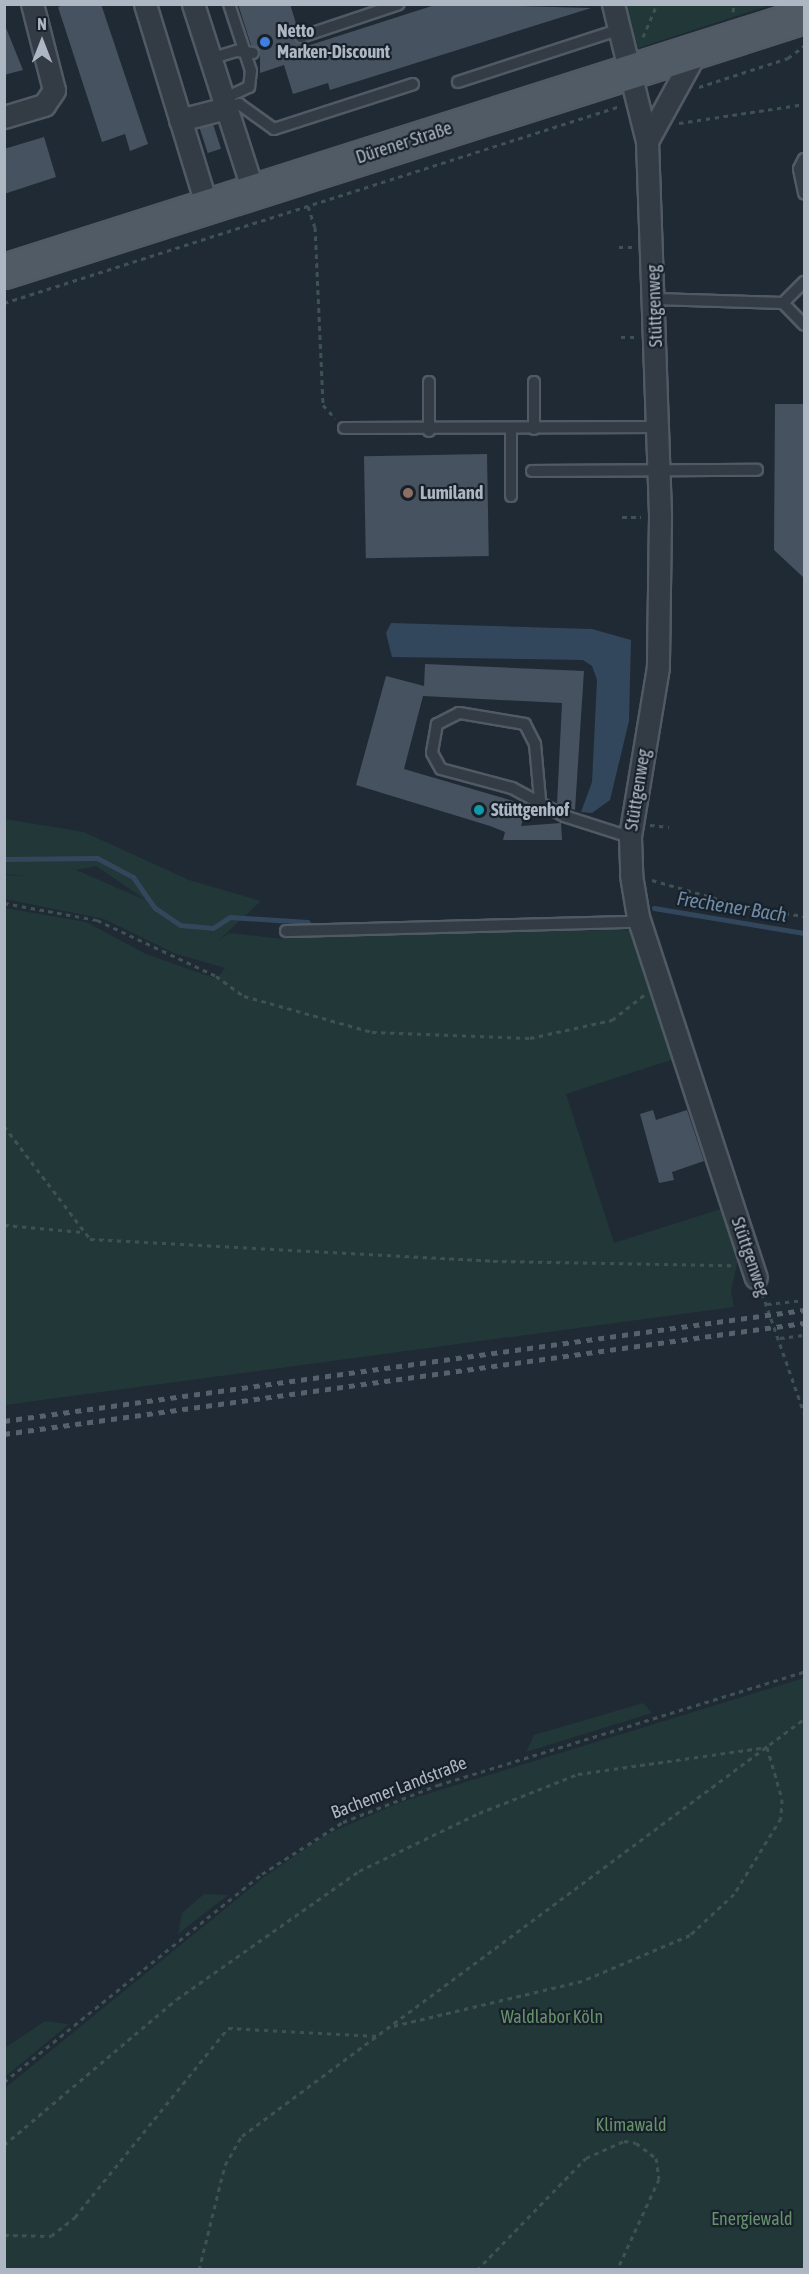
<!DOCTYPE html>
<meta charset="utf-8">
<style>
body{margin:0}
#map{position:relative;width:809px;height:2274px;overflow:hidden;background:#1f2a35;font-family:"Asap Condensed",sans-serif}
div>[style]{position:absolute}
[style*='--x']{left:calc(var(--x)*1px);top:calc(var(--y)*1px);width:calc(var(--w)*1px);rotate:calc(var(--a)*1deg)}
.green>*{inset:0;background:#223737}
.water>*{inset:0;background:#33475c}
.stream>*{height:5px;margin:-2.5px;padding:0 2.5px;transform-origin:2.5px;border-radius:2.5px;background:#33475c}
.building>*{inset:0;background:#46525f;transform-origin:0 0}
.path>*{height:3px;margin-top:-1.5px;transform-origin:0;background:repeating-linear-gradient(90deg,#3f5253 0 4.5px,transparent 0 9px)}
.roads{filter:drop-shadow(2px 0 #505a64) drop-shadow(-2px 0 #505a64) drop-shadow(0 2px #505a64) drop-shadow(0 -2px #505a64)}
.lane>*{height:10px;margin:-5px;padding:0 5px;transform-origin:5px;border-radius:5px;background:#333c45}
.street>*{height:21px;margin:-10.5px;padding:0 10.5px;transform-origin:10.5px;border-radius:10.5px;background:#333c45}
.primary>*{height:33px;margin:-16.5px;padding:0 16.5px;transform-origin:16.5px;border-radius:16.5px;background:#505b66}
.rail>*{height:4.5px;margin-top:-2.25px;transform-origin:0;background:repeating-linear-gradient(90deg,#55616d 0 6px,transparent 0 12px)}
.dots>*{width:16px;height:16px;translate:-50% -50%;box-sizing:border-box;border:3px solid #18212a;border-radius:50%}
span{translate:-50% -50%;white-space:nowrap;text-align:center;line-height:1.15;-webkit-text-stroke:4.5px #18212a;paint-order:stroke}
.poi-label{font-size:18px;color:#adb7c3;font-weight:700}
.left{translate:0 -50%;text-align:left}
.street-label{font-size:18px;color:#adb7c3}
.park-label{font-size:18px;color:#65926c}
.water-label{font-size:20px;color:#6e8aa6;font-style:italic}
.frame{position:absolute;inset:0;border:6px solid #adb7c3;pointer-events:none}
.north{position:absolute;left:12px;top:12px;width:60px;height:60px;-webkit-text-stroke:4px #18212a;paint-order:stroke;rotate:0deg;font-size:16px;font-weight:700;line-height:24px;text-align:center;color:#adb7c3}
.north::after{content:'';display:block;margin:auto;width:21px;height:27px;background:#adb7c3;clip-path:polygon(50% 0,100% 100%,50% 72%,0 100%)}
</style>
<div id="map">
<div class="green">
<i style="clip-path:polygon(627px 5px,627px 4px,770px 5px,638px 48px)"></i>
<i style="clip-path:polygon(evenodd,5px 819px,84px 832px,189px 880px,261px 901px,219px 940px,229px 933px,284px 939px,327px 933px,633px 930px,677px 1058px,566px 1094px,614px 1243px,727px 1207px,740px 1250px,731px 1291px,734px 1307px,5px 1405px,5px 908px,86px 922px,146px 954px,217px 979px,225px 968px,176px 954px,104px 919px,5px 899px,4px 875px,26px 876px,5px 874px,5px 819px,96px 866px,143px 898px,143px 899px,76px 870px,96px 866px)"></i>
<i style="clip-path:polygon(804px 1678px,804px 2269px,5px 2269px,5px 2088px,264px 1877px,325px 1835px,401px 1802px)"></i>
<i style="clip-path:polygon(643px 1703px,652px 1713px,526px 1752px,534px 1735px)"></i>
<i style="clip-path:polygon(204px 1894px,228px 1895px,178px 1934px,182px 1913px)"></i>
<i style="clip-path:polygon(45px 2021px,69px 2024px,5px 2077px,5px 2048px)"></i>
</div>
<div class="water">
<i style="clip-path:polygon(391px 623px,592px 629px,631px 640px,629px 721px,610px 800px,592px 813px,581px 812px,592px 782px,597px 680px,592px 666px,583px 660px,392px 657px,386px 633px)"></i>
</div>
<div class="stream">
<i style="--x:4;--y:859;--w:93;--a:-0.6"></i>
<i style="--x:97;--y:858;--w:41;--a:27.8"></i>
<i style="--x:133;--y:877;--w:38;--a:55"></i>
<i style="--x:155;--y:908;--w:30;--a:34"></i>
<i style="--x:180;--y:925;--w:33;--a:5"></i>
<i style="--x:213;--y:928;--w:20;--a:-33"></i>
<i style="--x:230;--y:917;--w:78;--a:3.7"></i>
<i style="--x:654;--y:908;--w:152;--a:9.5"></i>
</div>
<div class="building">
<i style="clip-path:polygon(67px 4px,101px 4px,148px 144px,130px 151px,125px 134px,102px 142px,58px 7px)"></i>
<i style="clip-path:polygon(238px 4px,290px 4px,298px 30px,294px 39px,304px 47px,438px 4px,591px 8px,330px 90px,328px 83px,293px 94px,284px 65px,260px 73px,260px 51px,251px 45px)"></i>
<i style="clip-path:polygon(4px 23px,23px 70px,4px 75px)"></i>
<i style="left:213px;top:124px;width:26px;height:14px;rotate:72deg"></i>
<i style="clip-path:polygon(44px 137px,56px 177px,4px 194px,4px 149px)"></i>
<i style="clip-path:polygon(775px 404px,804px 404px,804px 578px,774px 550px)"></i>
<i style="left:487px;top:454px;width:102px;height:123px;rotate:89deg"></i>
<i style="clip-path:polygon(425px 664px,584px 671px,575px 810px,557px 804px,562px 703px,423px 696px,404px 769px,527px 805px,521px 826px,561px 823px,562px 840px,503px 840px,505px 832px,490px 826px,356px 785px,386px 676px,424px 686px)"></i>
<i style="clip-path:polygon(653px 1110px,656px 1120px,687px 1110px,704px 1161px,672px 1172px,674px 1180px,659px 1183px,640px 1114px)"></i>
</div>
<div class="path">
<i style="--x:733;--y:12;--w:8;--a:-83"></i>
<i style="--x:643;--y:37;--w:36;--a:-67"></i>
<i style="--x:699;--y:87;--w:94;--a:-18"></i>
<i style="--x:788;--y:58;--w:20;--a:-37"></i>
<i style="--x:679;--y:123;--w:126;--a:-8.6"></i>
<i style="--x:308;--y:206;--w:22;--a:72"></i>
<i style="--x:315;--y:227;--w:178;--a:87.4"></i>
<i style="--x:323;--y:405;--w:18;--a:47"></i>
<i style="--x:619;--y:247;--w:14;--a:0"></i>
<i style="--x:4;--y:303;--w:647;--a:-17.73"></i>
<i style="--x:621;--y:337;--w:13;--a:0"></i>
<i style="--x:622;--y:517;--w:19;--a:0"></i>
<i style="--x:650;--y:825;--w:19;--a:6"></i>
<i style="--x:652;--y:880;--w:101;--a:16.1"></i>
<i style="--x:749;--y:908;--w:56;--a:8.3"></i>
<i style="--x:4;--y:903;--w:95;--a:10.4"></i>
<i style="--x:97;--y:920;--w:132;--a:25.2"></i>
<i style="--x:216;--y:976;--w:34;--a:36"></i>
<i style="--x:244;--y:996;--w:133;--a:15.7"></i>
<i style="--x:372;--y:1032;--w:158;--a:2.2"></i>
<i style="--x:530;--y:1038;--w:84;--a:-12.4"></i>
<i style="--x:612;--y:1020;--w:41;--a:-38"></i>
<i style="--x:4;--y:1126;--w:142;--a:52.7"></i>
<i style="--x:90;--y:1239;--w:404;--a:3.1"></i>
<i style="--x:493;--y:1261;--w:239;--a:1"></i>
<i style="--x:4;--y:1225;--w:79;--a:5.1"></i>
<i style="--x:762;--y:1293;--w:127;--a:70.7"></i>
<i style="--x:767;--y:1304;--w:37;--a:-6"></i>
<i style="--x:780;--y:1338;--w:24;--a:-7"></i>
<i style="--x:4;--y:2082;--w:331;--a:-38.9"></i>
<i style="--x:262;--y:1874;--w:96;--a:-32.7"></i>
<i style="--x:343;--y:1822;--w:102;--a:-21.3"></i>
<i style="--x:438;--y:1785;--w:383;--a:-17.2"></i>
<i style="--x:4;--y:2145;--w:226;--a:-40.2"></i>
<i style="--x:177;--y:1999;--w:223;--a:-35.1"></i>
<i style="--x:359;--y:1871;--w:133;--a:-25.8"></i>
<i style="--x:479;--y:1813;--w:106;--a:-21.5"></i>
<i style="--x:578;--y:1774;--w:191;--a:-8.1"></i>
<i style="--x:767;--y:1747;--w:54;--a:73.9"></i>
<i style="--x:782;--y:1799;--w:19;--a:93"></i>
<i style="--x:781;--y:1818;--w:89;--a:121.7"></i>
<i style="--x:734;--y:1894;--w:60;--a:137"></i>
<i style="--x:690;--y:1935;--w:117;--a:156.9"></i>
<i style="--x:582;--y:1981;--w:194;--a:166.6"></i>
<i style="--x:4;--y:2235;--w:47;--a:1.2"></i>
<i style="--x:51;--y:2236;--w:31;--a:-38"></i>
<i style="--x:75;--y:2217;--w:243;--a:-51"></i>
<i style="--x:228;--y:2028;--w:150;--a:3.1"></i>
<i style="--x:199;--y:2270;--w:108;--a:-76.1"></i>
<i style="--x:225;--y:2165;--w:34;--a:-60"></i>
<i style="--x:242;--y:2136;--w:700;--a:-36.58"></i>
<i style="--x:477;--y:2270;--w:156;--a:-45.8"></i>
<i style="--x:586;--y:2158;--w:42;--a:-24.1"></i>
<i style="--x:624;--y:2141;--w:12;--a:9"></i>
<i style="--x:636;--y:2143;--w:25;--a:37"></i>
<i style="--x:656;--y:2158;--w:21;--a:82"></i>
<i style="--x:659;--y:2179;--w:100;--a:114.8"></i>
</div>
<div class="roads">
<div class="lane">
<i style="--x:301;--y:37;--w:103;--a:-18.6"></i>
<i style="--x:210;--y:59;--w:28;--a:-17"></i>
<i style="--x:237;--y:51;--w:16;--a:7"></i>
<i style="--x:458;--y:82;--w:171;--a:-18"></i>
<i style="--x:223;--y:99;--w:29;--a:-25"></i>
<i style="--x:249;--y:87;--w:16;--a:-83"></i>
<i style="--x:251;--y:71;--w:71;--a:-108.2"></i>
<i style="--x:226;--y:108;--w:14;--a:-17"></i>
<i style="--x:239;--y:104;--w:43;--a:35.5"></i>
<i style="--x:274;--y:129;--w:146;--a:-17.9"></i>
<i style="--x:804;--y:159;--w:11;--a:117"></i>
<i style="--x:799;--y:169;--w:25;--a:78"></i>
<i style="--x:655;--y:299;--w:128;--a:1.8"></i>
<i style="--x:783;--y:303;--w:30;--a:46"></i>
<i style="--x:783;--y:303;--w:30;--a:-45"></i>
<i style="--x:429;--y:382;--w:49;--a:90"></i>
<i style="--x:534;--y:382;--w:47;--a:90"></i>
<i style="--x:344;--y:428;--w:314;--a:-0.2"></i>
<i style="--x:511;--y:430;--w:66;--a:90"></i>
<i style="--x:532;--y:471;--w:225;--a:-0.3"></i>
<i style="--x:540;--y:800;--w:56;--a:-95.1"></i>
<i style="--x:535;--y:744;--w:22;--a:-117"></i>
<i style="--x:525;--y:724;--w:67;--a:-170.5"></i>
<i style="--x:459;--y:713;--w:25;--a:153"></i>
<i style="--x:437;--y:724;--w:29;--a:100"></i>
<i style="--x:432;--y:753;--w:18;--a:61"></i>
<i style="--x:441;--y:769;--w:73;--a:15"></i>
<i style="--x:512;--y:788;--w:59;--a:28.3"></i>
<i style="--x:564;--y:816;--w:69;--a:17.7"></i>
<i style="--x:286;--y:931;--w:354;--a:-1.5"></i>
</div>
<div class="street">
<i style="--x:145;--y:4;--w:209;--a:73"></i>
<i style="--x:193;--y:4;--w:196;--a:72.2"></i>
<i style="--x:613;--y:4;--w:141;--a:76.1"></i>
<i style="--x:647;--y:141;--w:376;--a:88"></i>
<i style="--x:660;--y:517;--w:150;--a:90.8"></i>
<i style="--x:658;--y:667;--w:172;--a:99.4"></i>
<i style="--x:630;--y:837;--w:38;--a:88"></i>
<i style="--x:631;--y:875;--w:43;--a:80.5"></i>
<i style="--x:638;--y:917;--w:379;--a:71.9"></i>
<i style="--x:4;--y:117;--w:42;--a:-16.7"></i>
<i style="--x:44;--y:105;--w:18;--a:-56"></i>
<i style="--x:54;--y:90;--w:89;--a:-104.3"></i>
<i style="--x:180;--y:120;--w:48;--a:-14.6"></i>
<i style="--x:647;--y:141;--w:104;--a:-61.2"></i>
</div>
<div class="primary">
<i style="--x:4;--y:271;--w:840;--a:-17.68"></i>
</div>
</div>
<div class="rail">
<i style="--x:4;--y:1421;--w:808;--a:-7.9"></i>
<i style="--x:4;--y:1434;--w:808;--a:-7.9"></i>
</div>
<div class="dots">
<i style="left:265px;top:42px;background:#3f7fe0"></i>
<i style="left:408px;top:493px;background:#8d6e63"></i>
<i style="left:479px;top:810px;background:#0f9aa8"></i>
</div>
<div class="poi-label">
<span class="left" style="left:277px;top:42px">Netto<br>Marken-Discount</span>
<span class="left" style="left:420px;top:493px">Lumiland</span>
<span class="left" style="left:491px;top:810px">Stüttgenhof</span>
</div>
<div class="street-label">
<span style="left:404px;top:143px;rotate:-18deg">Dürener Straße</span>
<span style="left:655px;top:306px;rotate:-92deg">Stüttgenweg</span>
<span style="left:638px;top:790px;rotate:-81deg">Stüttgenweg</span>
<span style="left:750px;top:1257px;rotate:71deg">Stüttgenweg</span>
<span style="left:399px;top:1788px;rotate:-21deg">Bachemer Landstraße</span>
</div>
<div class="park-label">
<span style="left:552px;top:2017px">Waldlabor Köln</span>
<span style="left:631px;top:2125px">Klimawald</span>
<span style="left:752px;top:2219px">Energiewald</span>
</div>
<div class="water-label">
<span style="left:732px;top:906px;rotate:9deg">Frechener Bach</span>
</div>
<div class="frame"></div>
<div class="north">N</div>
</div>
